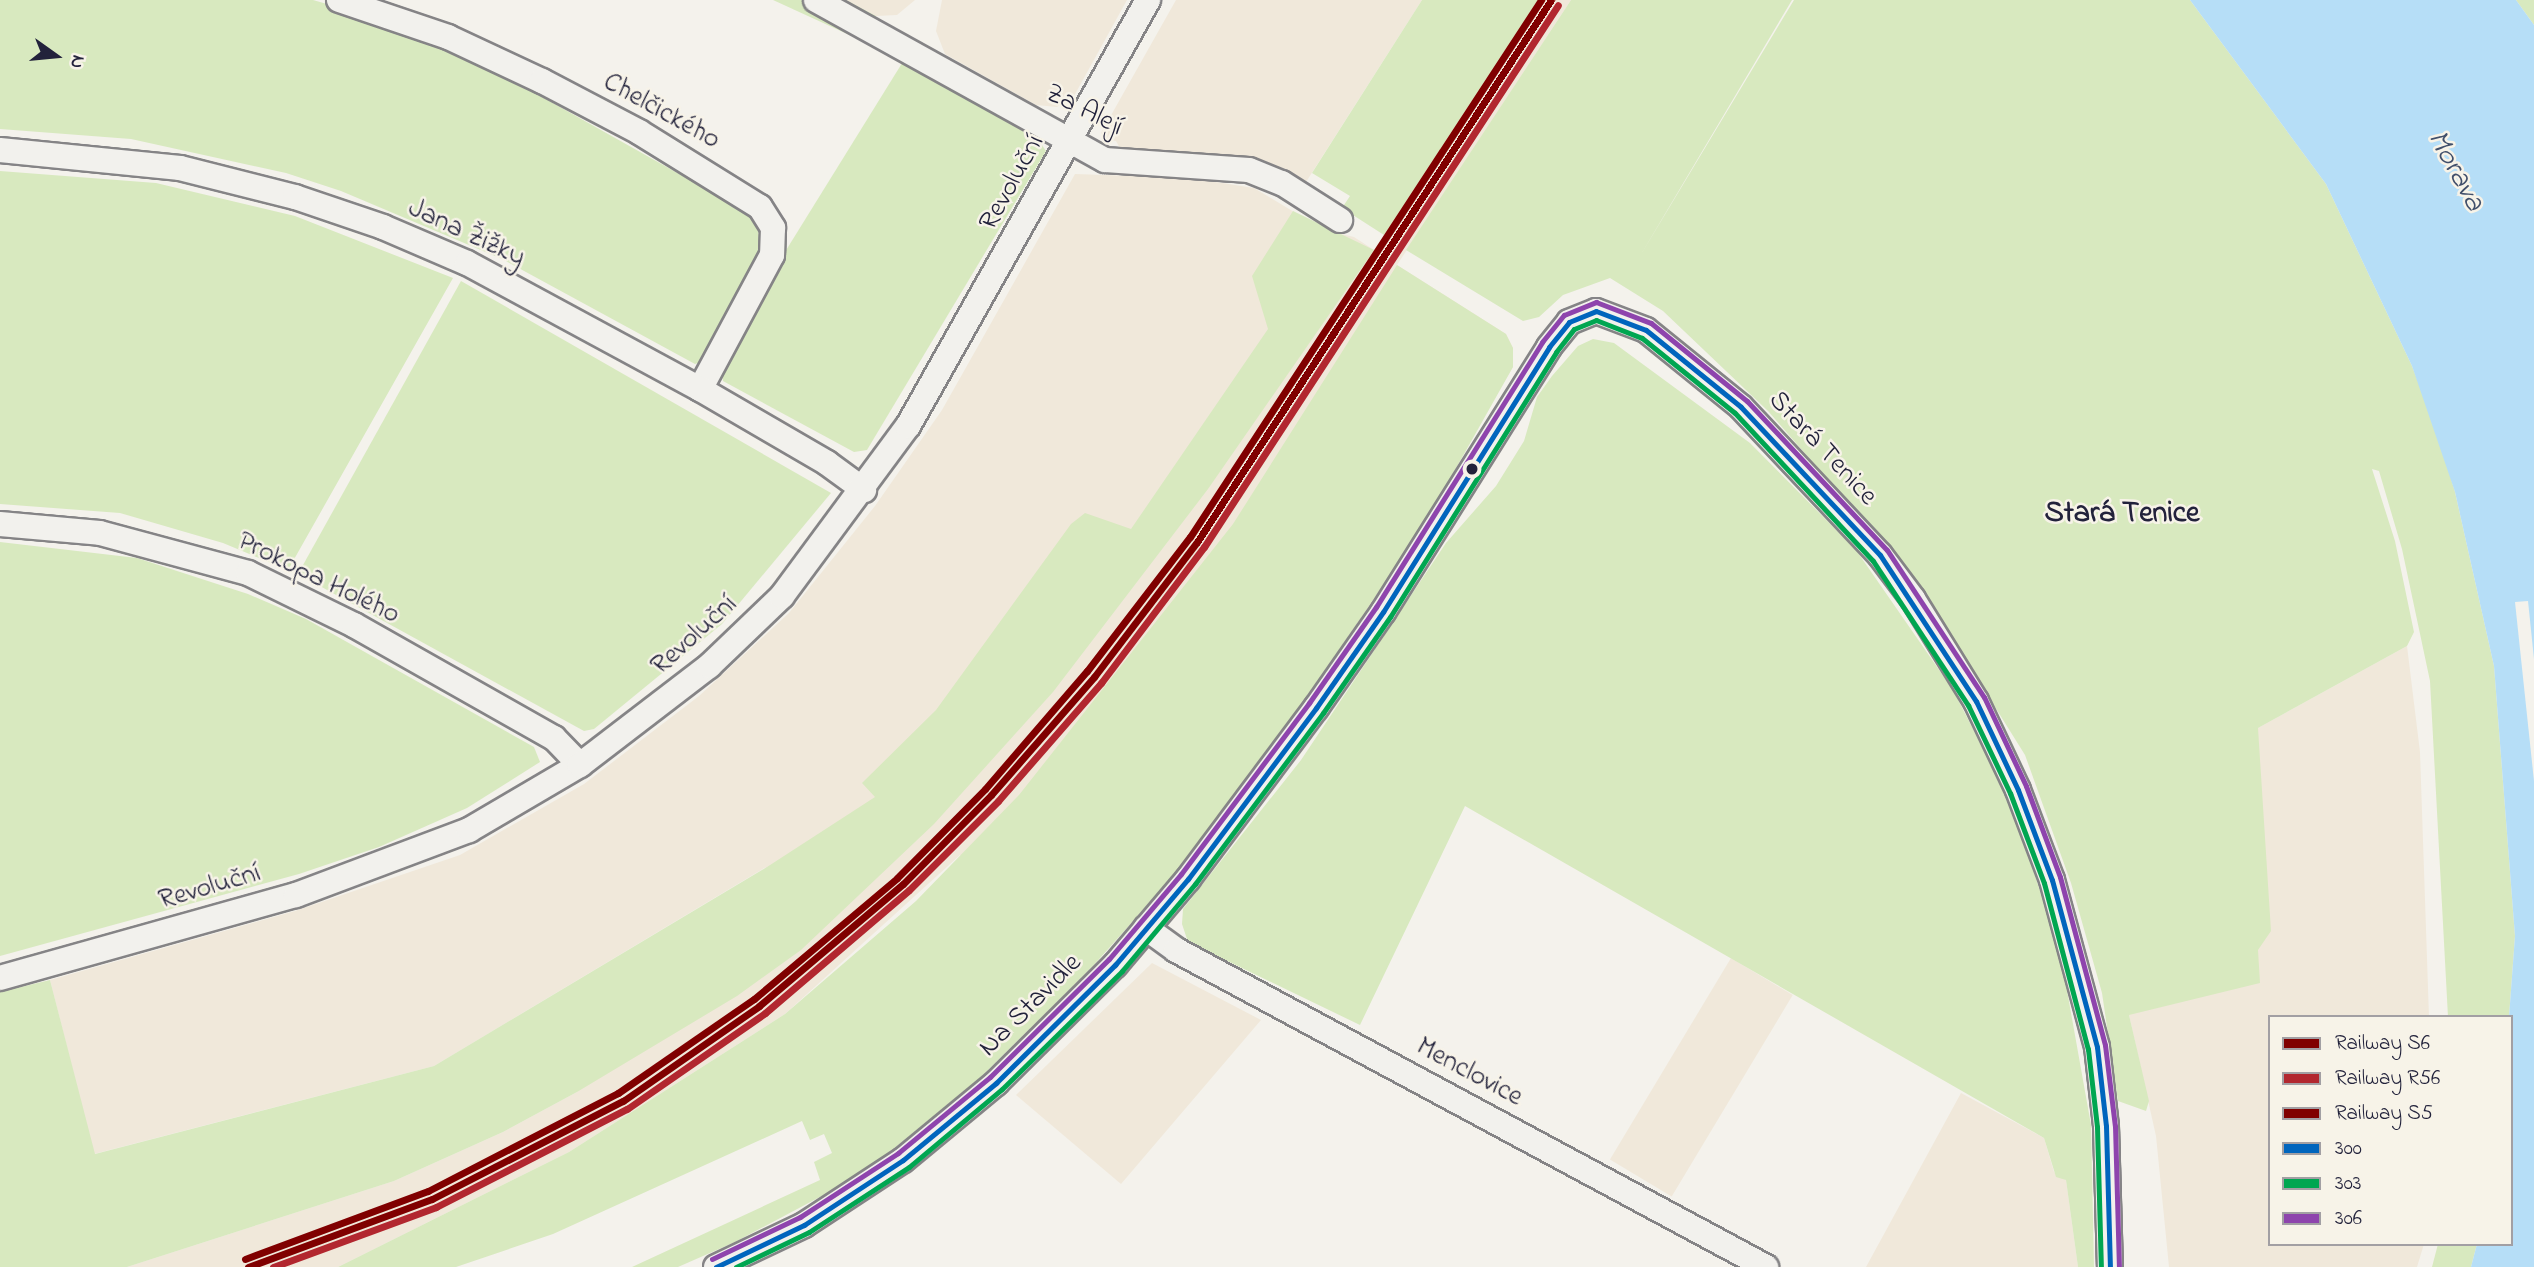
<!DOCTYPE html>
<meta charset="utf-8">
<style>
body{margin:0}
#map{position:relative;width:2534px;height:1267px;overflow:hidden;background:#f4f2ec;font-family:"Indie Flower",sans-serif}
div>[style]{position:absolute}
[style*='--x']{left:calc(var(--x)*1px);top:calc(var(--y)*1px);width:calc(var(--w)*1px);rotate:calc(var(--a)*1deg)}
.built>*{inset:0;background:#f0e8da;transform-origin:0 0}
.green>*{inset:0;background:#d8e9bf}
.water>*{inset:0;background:#b6def7}
.pier>*{inset:0;background:#f4f2ec}
.roads{filter:drop-shadow(2px 0 #858486) drop-shadow(-2px 0 #858486) drop-shadow(0 2px #858486) drop-shadow(0 -2px #858486)}
.minor>*{height:24px;margin:-12px;padding:0 12px;transform-origin:12px;border-radius:12px;background:#f2f1ed}
.bus-1>*{height:5px;margin:-2.5px;padding:0 2.5px;transform-origin:2.5px;border-radius:2.5px;background:#0065bd}
.bus-2>*{height:5px;margin:-2.5px;padding:0 2.5px;transform-origin:2.5px;border-radius:2.5px;background:#00a651}
.bus-3>*{height:5px;margin:-2.5px;padding:0 2.5px;transform-origin:2.5px;border-radius:2.5px;background:#8e44ad}
.rail-1>*{height:7px;margin:-3.5px;padding:0 3.5px;transform-origin:3.5px;border-radius:3.5px;background:#800000}
.rail-2>*{height:7px;margin:-3.5px;padding:0 3.5px;transform-origin:3.5px;border-radius:3.5px;background:#b2272f}
.rail-3>*{height:7px;margin:-3.5px;padding:0 3.5px;transform-origin:3.5px;border-radius:3.5px;background:#800000}
.dots>*{width:19px;height:19px;translate:-50% -50%;box-sizing:border-box;border:4px solid #f7f3e8;border-radius:50%}
span{translate:-50% -50%;white-space:nowrap;text-align:center;line-height:1.15;-webkit-text-stroke:5px #f7f3e8;paint-order:stroke}
.street-label{font-size:28px;color:#22223b}
.water-label{font-size:30px;color:#404f6b;font-style:italic}
.neighbourhood-label{font-size:30px;color:#22223b;font-weight:700}
.legend{position:absolute;left:2268px;top:1015px;width:245px;height:231px;box-sizing:border-box;background:#f7f3e8;border:2px solid #a29fa3;margin:0;padding:9px 12px;list-style:none;font-size:21px;color:#22223b}
.legend li{display:flex;align-items:center;gap:14px;height:35px}
.legend b{width:35px;border:2px solid #a29fa3}
.north{position:absolute;left:21px;top:21px;width:70px;height:70px;-webkit-text-stroke:5px #f7f3e8;paint-order:stroke;rotate:105deg;font-size:19px;font-weight:700;line-height:28px;text-align:center;color:#22223b}
.north::after{content:'';display:block;margin:auto;width:24px;height:32px;background:#22223b;clip-path:polygon(50% 0,100% 100%,50% 72%,0 100%)}
</style>
<div id="map">
<div class="built">
<i style="clip-path:polygon(846px 0,915px 0,897px 15px,876px 16px)"></i>
<i style="clip-path:polygon(942px 0,1127px 0,1074px 96px,1057px 107px,1036px 105px,945px 54px,936px 31px)"></i>
<i style="clip-path:polygon(1176px 0,1422px 0,1306px 182px,1252px 161px,1121px 150px,1116px 141px,1105px 139px,1101px 133px)"></i>
<i style="clip-path:polygon(1538px 0,1571px 0,1397px 265px,1506px 334px,1513px 348px,1513px 367px,1370px 607px,1267px 756px,1183px 865px,960px 855px,785px 1014px,569px 1152px,338px 1267px,127px 1267px,394px 1181px,503px 1132px,577px 1092px,766px 867px,434px 1066px,94px 1154px,50px 980px,295px 911px,460px 855px,584px 784px,699px 696px,789px 613px,875px 506px,942px 410px,1075px 174px,1190px 178px,1254px 188px,1324px 230px,1354px 237px,1374px 250px)"></i>
<i style="clip-path:polygon(2407px 646px,2420px 752px,2429px 1017px,2270px 1017px,2270px 1244px,2424px 1244px,2417px 1267px,2169px 1267px,2156px 1136px,2129px 1015px,2258px 728px)"></i>
<i style="left:1731px;top:958px;width:72px;height:235px;rotate:31deg"></i>
<i style="clip-path:polygon(1152px 963px,1261px 1020px,1121px 1184px,1016px 1095px)"></i>
<i style="clip-path:polygon(1961px 1093px,2044px 1138px,2054px 1172px,2066px 1180px,2078px 1267px,1866px 1267px)"></i>
</div>
<div class="green">
<i style="clip-path:polygon(0 0,313px 0,386px 21px,536px 84px,535px 93px,754px 216px,763px 250px,704px 361px,695px 364px,502px 259px,341px 191px,286px 173px,131px 139px,0 129px)"></i>
<i style="clip-path:polygon(773px 0,846px 0,876px 16px,856px 38px)"></i>
<i style="clip-path:polygon(1422px 0,1538px 0,1384px 235px,1342px 208px,1350px 196px,1312px 173px)"></i>
<i style="clip-path:polygon(1571px 0,1792px 0,1640px 256px,1794px 0,2190px 0,2326px 184px,2412px 366px,2435px 426px,2455px 492px,2494px 666px,2515px 936px,2509px 1017px,2448px 1017px,2430px 681px,2402px 549px,2379px 471px,2372px 469px,2395px 541px,2414px 632px,2407px 646px,2258px 728px,2271px 931px,2258px 950px,2260px 983px,2129px 1015px,2149px 1101px,2146px 1111px,2118px 1101px,2102px 993px,2071px 883px,2025px 755px,1917px 582px,1768px 411px,1663px 311px,1610px 278px,1563px 295px,1539px 317px,1523px 321px,1406px 250px)"></i>
<i style="clip-path:polygon(2516px 0,2534px 0,2534px 25px)"></i>
<i style="clip-path:polygon(904px 60px,1027px 123px,1046px 151px,867px 450px,854px 452px,723px 381px,722px 371px,780px 260px)"></i>
<i style="clip-path:polygon(0 171px,156px 183px,295px 216px,453px 278px,288px 570px,223px 543px,120px 513px,0 504px)"></i>
<i style="clip-path:polygon(1293px 211px,1374px 250px,1208px 489px,1053px 692px,934px 824px,801px 950px,737px 996px,577px 1092px,503px 1132px,394px 1181px,127px 1267px,0 1267px,0 992px,50px 980px,95px 1154px,434px 1066px,767px 867px,875px 797px,862px 783px,936px 710px,1071px 524px,1085px 513px,1131px 529px,1268px 329px,1252px 276px)"></i>
<i style="clip-path:polygon(1397px 265px,1506px 334px,1513px 348px,1513px 367px,1424px 525px,1267px 756px,1183px 865px,1093px 966px,980px 1078px,863px 1174px,735px 1242px,678px 1267px,632px 1267px,820px 1180px,814px 1162px,832px 1153px,824px 1134px,810px 1140px,802px 1121px,553px 1234px,456px 1267px,338px 1267px,569px 1152px,785px 1014px,916px 901px,1019px 795px,1233px 524px)"></i>
<i style="clip-path:polygon(461px 281px,831px 493px,722px 624px,594px 729px,584px 731px,298px 574px)"></i>
<i style="clip-path:polygon(1593px 339px,1614px 343px,1750px 443px,1856px 550px,1953px 690px,2011px 803px,2060px 951px,2091px 1125px,2094px 1267px,2078px 1267px,2066px 1180px,2056px 1177px,2044px 1138px,1465px 806px,1360px 1025px,1188px 942px,1182px 924px,1183px 909px,1301px 760px,1446px 543px,1496px 486px,1524px 441px,1537px 397px,1552px 376px,1578px 346px)"></i>
<i style="clip-path:polygon(0 542px,137px 558px,248px 594px,306px 619px,534px 747px,540px 762px,467px 808px,379px 847px,299px 874px,0 956px)"></i>
<i style="clip-path:polygon(2438px 1244px,2477px 1244px,2471px 1267px,2432px 1267px)"></i>
</div>
<div class="water">
<i style="clip-path:polygon(2190px 0,2516px 0,2534px 25px,2534px 1267px,2471px 1267px,2477px 1244px,2511px 1244px,2509px 1017px,2515px 936px,2494px 666px,2455px 492px,2412px 366px,2326px 184px)"></i>
</div>
<div class="pier">
<i style="clip-path:polygon(2528px 601px,2534px 659px,2534px 781px,2515px 602px)"></i>
</div>
<div class="roads">
<div class="minor">
<i style="--x:339;--y:0;--w:115;--a:18.7"></i>
<i style="--x:448;--y:37;--w:104;--a:25.1"></i>
<i style="--x:542;--y:81;--w:110;--a:27.7"></i>
<i style="--x:639;--y:132;--w:142;--a:31.8"></i>
<i style="--x:760;--y:207;--w:25;--a:58"></i>
<i style="--x:773;--y:228;--w:27;--a:92"></i>
<i style="--x:772;--y:255;--w:152;--a:118.2"></i>
<i style="--x:816;--y:0;--w:330;--a:29"></i>
<i style="--x:1105;--y:160;--w:144;--a:4"></i>
<i style="--x:1249;--y:170;--w:35;--a:22"></i>
<i style="--x:1282;--y:183;--w:69;--a:32.5"></i>
<i style="--x:0;--y:150;--w:181;--a:5.7"></i>
<i style="--x:180;--y:168;--w:119;--a:14.2"></i>
<i style="--x:295;--y:197;--w:93;--a:18.8"></i>
<i style="--x:383;--y:227;--w:91;--a:23.2"></i>
<i style="--x:467;--y:263;--w:265;--a:28.4"></i>
<i style="--x:700;--y:389;--w:147;--a:30.2"></i>
<i style="--x:827;--y:463;--w:46;--a:36.1"></i>
<i style="--x:0;--y:524;--w:100;--a:5.1"></i>
<i style="--x:100;--y:533;--w:153;--a:15.1"></i>
<i style="--x:248;--y:573;--w:118;--a:26.1"></i>
<i style="--x:354;--y:625;--w:230;--a:29.5"></i>
<i style="--x:554;--y:738;--w:37;--a:46"></i>
<i style="--x:1146;--y:928;--w:37;--a:36"></i>
<i style="--x:1176;--y:950;--w:670;--a:28.25"></i>
<i style="--x:0;--y:978;--w:307;--a:-15.7"></i>
<i style="--x:296;--y:895;--w:185;--a:-20.6"></i>
<i style="--x:469;--y:830;--w:129;--a:-30.4"></i>
<i style="--x:580;--y:765;--w:163;--a:-37.5"></i>
<i style="--x:709;--y:666;--w:101;--a:-43.8"></i>
<i style="--x:782;--y:596;--w:212;--a:-53.5"></i>
<i style="--x:908;--y:426;--w:489;--a:-60.6"></i>
<i style="--x:716;--y:1267;--w:98;--a:-25.5"></i>
<i style="--x:804;--y:1225;--w:118;--a:-33.3"></i>
<i style="--x:903;--y:1160;--w:121;--a:-39.6"></i>
<i style="--x:996;--y:1083;--w:168;--a:-44.8"></i>
<i style="--x:1115;--y:965;--w:113;--a:-49.7"></i>
<i style="--x:1188;--y:879;--w:214;--a:-53.2"></i>
<i style="--x:1316;--y:708;--w:117;--a:-55.1"></i>
<i style="--x:1383;--y:612;--w:313;--a:-57.9"></i>
<i style="--x:1549;--y:347;--w:32;--a:-51"></i>
<i style="--x:1569;--y:322;--w:29;--a:-22"></i>
<i style="--x:1596;--y:311;--w:53;--a:20.8"></i>
<i style="--x:1646;--y:330;--w:122;--a:39"></i>
<i style="--x:1741;--y:407;--w:203;--a:46.8"></i>
<i style="--x:1880;--y:555;--w:55;--a:53.1"></i>
<i style="--x:1913;--y:599;--w:120;--a:58.3"></i>
<i style="--x:1976;--y:701;--w:98;--a:64.7"></i>
<i style="--x:2018;--y:790;--w:96;--a:69.3"></i>
<i style="--x:2052;--y:880;--w:173;--a:74.9"></i>
<i style="--x:2097;--y:1047;--w:80;--a:83.5"></i>
<i style="--x:2106;--y:1126;--w:141;--a:88.4"></i>
</div>
</div>
<div class="bus-1">
<i style="--x:716;--y:1267;--w:98;--a:-25.5"></i>
<i style="--x:804;--y:1225;--w:118;--a:-33.3"></i>
<i style="--x:903;--y:1160;--w:121;--a:-39.6"></i>
<i style="--x:996;--y:1083;--w:168;--a:-44.8"></i>
<i style="--x:1115;--y:965;--w:113;--a:-49.7"></i>
<i style="--x:1188;--y:879;--w:214;--a:-53.2"></i>
<i style="--x:1316;--y:708;--w:117;--a:-55.1"></i>
<i style="--x:1383;--y:612;--w:313;--a:-57.9"></i>
<i style="--x:1549;--y:347;--w:32;--a:-51"></i>
<i style="--x:1569;--y:322;--w:29;--a:-22"></i>
<i style="--x:1596;--y:311;--w:53;--a:20.8"></i>
<i style="--x:1646;--y:330;--w:122;--a:39"></i>
<i style="--x:1741;--y:407;--w:203;--a:46.8"></i>
<i style="--x:1880;--y:555;--w:175;--a:56.7"></i>
<i style="--x:1976;--y:701;--w:98;--a:64.7"></i>
<i style="--x:2018;--y:790;--w:96;--a:69.3"></i>
<i style="--x:2052;--y:880;--w:173;--a:74.9"></i>
<i style="--x:2097;--y:1047;--w:80;--a:83.5"></i>
<i style="--x:2106;--y:1126;--w:141;--a:88.4"></i>
</div>
<div class="bus-2">
<i style="--x:736;--y:1267;--w:81;--a:-25.6"></i>
<i style="--x:809;--y:1232;--w:119;--a:-33"></i>
<i style="--x:909;--y:1167;--w:121;--a:-40"></i>
<i style="--x:1002;--y:1089;--w:168;--a:-44.5"></i>
<i style="--x:1122;--y:971;--w:114;--a:-50"></i>
<i style="--x:1195;--y:884;--w:214;--a:-53.2"></i>
<i style="--x:1323;--y:713;--w:117;--a:-55.1"></i>
<i style="--x:1390;--y:617;--w:313;--a:-57.9"></i>
<i style="--x:1556;--y:352;--w:29;--a:-52"></i>
<i style="--x:1574;--y:329;--w:24;--a:-22"></i>
<i style="--x:1596;--y:320;--w:49;--a:21.4"></i>
<i style="--x:1642;--y:338;--w:119;--a:38.9"></i>
<i style="--x:1735;--y:413;--w:202;--a:47"></i>
<i style="--x:1873;--y:561;--w:173;--a:56.6"></i>
<i style="--x:1968;--y:705;--w:98;--a:64.5"></i>
<i style="--x:2010;--y:793;--w:96;--a:69.3"></i>
<i style="--x:2044;--y:883;--w:172;--a:75.2"></i>
<i style="--x:2088;--y:1049;--w:79;--a:83.4"></i>
<i style="--x:2097;--y:1127;--w:140;--a:88.4"></i>
</div>
<div class="bus-3">
<i style="--x:712;--y:1259;--w:98;--a:-25.5"></i>
<i style="--x:800;--y:1217;--w:117;--a:-33.1"></i>
<i style="--x:898;--y:1153;--w:119;--a:-39.6"></i>
<i style="--x:990;--y:1077;--w:168;--a:-44.8"></i>
<i style="--x:1109;--y:959;--w:111;--a:-49.7"></i>
<i style="--x:1181;--y:874;--w:214;--a:-53.2"></i>
<i style="--x:1309;--y:703;--w:117;--a:-55.1"></i>
<i style="--x:1376;--y:607;--w:313;--a:-57.9"></i>
<i style="--x:1542;--y:342;--w:35;--a:-51"></i>
<i style="--x:1564;--y:315;--w:35;--a:-22"></i>
<i style="--x:1596;--y:302;--w:59;--a:20.9"></i>
<i style="--x:1651;--y:323;--w:124;--a:39.1"></i>
<i style="--x:1747;--y:401;--w:204;--a:46.8"></i>
<i style="--x:1887;--y:550;--w:176;--a:56.6"></i>
<i style="--x:1984;--y:697;--w:98;--a:64.7"></i>
<i style="--x:2026;--y:786;--w:97;--a:69.5"></i>
<i style="--x:2060;--y:877;--w:174;--a:75"></i>
<i style="--x:2105;--y:1045;--w:82;--a:83"></i>
<i style="--x:2115;--y:1126;--w:141;--a:88.4"></i>
</div>
<div class="rail-1">
<i style="--x:248;--y:1267;--w:196;--a:-20.3"></i>
<i style="--x:432;--y:1199;--w:215;--a:-27.2"></i>
<i style="--x:623;--y:1101;--w:166;--a:-34.9"></i>
<i style="--x:759;--y:1006;--w:189;--a:-40.3"></i>
<i style="--x:903;--y:884;--w:125;--a:-45.3"></i>
<i style="--x:991;--y:795;--w:157;--a:-48.9"></i>
<i style="--x:1094;--y:677;--w:170;--a:-52.7"></i>
<i style="--x:1197;--y:542;--w:647;--a:-56.85"></i>
</div>
<div class="rail-2">
<i style="--x:273;--y:1267;--w:174;--a:-20.2"></i>
<i style="--x:436;--y:1207;--w:215;--a:-27.2"></i>
<i style="--x:627;--y:1109;--w:168;--a:-34.8"></i>
<i style="--x:765;--y:1013;--w:189;--a:-40.5"></i>
<i style="--x:909;--y:890;--w:126;--a:-45"></i>
<i style="--x:998;--y:801;--w:157;--a:-48.9"></i>
<i style="--x:1101;--y:683;--w:171;--a:-52.9"></i>
<i style="--x:1204;--y:547;--w:647;--a:-56.85"></i>
</div>
<div class="rail-3">
<i style="--x:245;--y:1259;--w:195;--a:-20.4"></i>
<i style="--x:428;--y:1191;--w:214;--a:-27.3"></i>
<i style="--x:618;--y:1093;--w:165;--a:-34.7"></i>
<i style="--x:754;--y:999;--w:187;--a:-40.2"></i>
<i style="--x:897;--y:878;--w:125;--a:-45.3"></i>
<i style="--x:985;--y:789;--w:156;--a:-49.2"></i>
<i style="--x:1087;--y:671;--w:169;--a:-52.5"></i>
<i style="--x:1190;--y:537;--w:642;--a:-56.83"></i>
</div>
<div class="dots">
<i style="left:1472px;top:469px;background:#22223b"></i>
</div>
<div class="street-label">
<span style="left:1084px;top:111px;rotate:27deg">Za Alejí</span>
<span style="left:661px;top:112px;rotate:29deg">Chelčického</span>
<span style="left:1013px;top:183px;rotate:-61deg">Revoluční</span>
<span style="left:466px;top:234px;rotate:25deg">Jana Žižky</span>
<span style="left:1822px;top:449px;rotate:47deg">Stará Tenice</span>
<span style="left:318px;top:579px;rotate:26deg">Prokopa Holého</span>
<span style="left:695px;top:636px;rotate:-42deg">Revoluční</span>
<span style="left:210px;top:888px;rotate:-16deg">Revoluční</span>
<span style="left:1031px;top:1006px;rotate:-45deg">Na Stavidle</span>
<span style="left:1469px;top:1073px;rotate:28deg">Menclovice</span>
</div>
<div class="water-label">
<span style="left:2455px;top:171px;rotate:61deg">Morava</span>
</div>
<div class="neighbourhood-label">
<span style="left:2122px;top:514px">Stará Tenice</span>
</div>
<ul class="legend">
<li><b style="height:9px;background:#800000"></b>Railway S6</li>
<li><b style="height:9px;background:#b2272f"></b>Railway R56</li>
<li><b style="height:9px;background:#800000"></b>Railway S5</li>
<li><b style="height:9px;background:#0065bd"></b>300</li>
<li><b style="height:9px;background:#00a651"></b>303</li>
<li><b style="height:9px;background:#8e44ad"></b>306</li>
</ul>
<div class="north">N</div>
</div>
